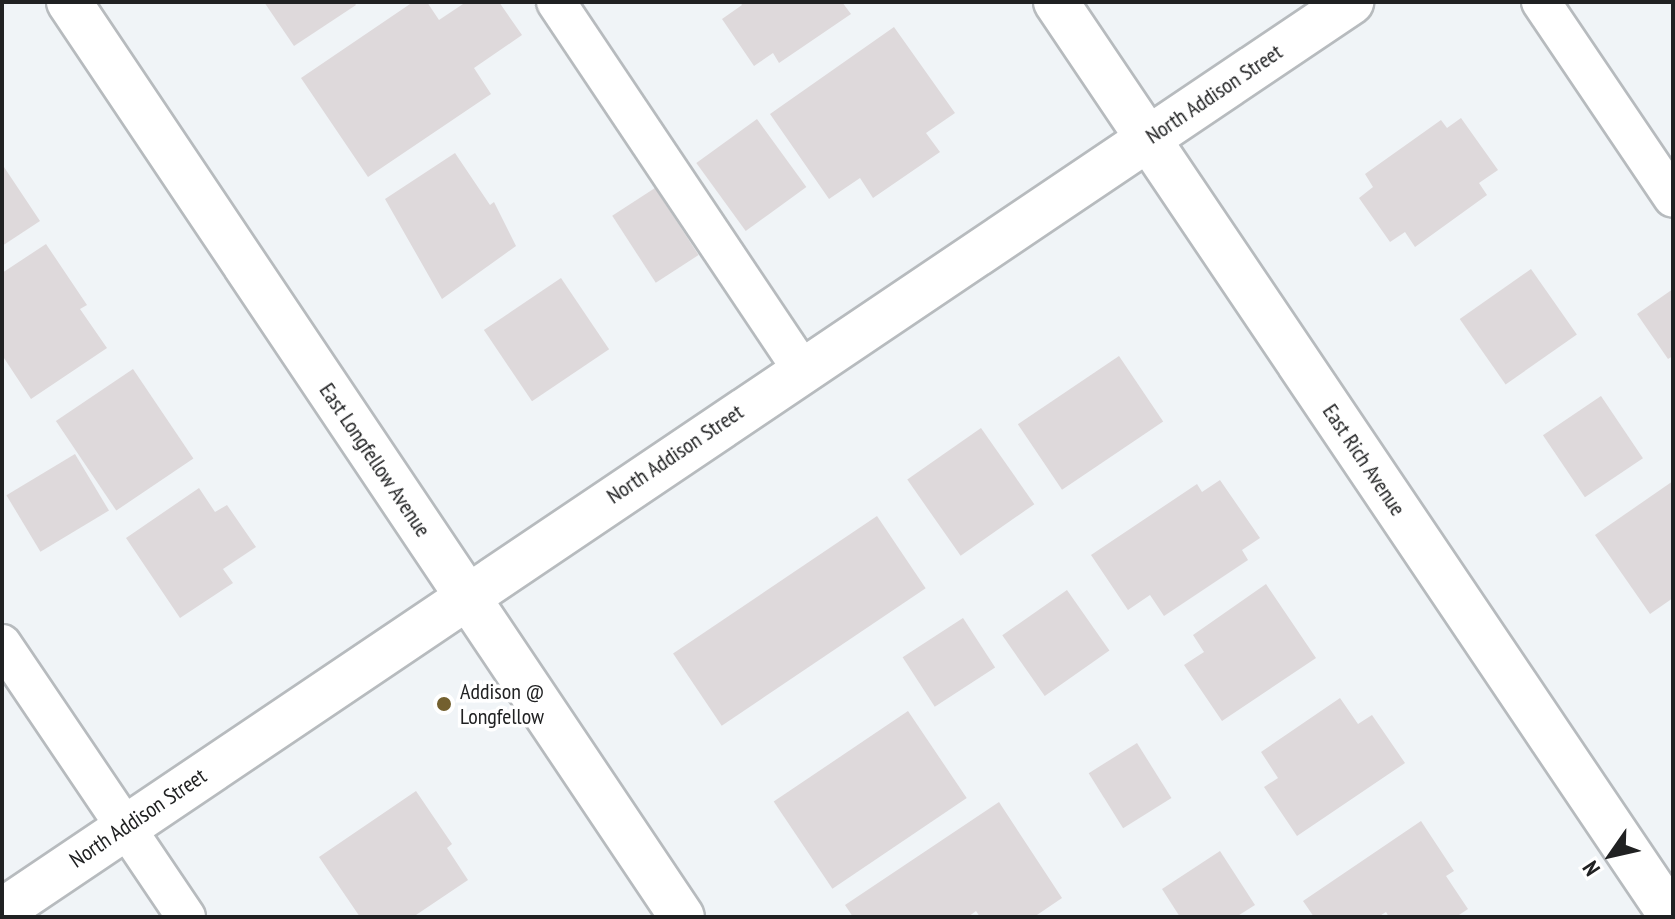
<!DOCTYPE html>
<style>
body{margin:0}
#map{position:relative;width:1675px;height:919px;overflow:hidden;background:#f0f4f7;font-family:"PT Sans Narrow",sans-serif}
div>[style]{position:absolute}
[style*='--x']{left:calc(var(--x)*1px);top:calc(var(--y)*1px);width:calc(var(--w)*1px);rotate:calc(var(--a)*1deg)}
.building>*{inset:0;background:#ded9db;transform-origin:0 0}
.roads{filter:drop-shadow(2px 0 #b7bbbe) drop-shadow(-2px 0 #b7bbbe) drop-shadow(0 2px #b7bbbe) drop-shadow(0 -2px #b7bbbe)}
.lane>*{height:38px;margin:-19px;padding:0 19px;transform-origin:19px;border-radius:19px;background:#fff}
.street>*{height:44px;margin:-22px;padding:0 22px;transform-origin:22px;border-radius:22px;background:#fff}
.secondary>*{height:44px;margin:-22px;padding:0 22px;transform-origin:22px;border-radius:22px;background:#fff}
.dots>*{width:22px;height:22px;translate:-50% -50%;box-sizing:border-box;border:4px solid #fff;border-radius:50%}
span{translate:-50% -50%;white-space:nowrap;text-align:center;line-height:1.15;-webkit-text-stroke:7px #fff;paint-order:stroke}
.street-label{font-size:22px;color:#202122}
.poi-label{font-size:22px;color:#202122}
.left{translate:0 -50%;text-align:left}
.frame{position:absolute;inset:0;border:4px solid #202122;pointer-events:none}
.north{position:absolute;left:1571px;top:815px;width:80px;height:80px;-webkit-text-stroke:6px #fff;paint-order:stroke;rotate:236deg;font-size:22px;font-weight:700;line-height:32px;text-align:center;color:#202122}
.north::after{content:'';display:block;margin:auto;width:28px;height:36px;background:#202122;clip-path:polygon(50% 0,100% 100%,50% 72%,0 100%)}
</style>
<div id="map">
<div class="building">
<i style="clip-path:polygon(264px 2px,354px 2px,356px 5px,294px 46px)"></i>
<i style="clip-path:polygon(413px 2px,427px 2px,439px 20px,466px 2px,499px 2px,522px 35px,474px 68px,491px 94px,368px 177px,301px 78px)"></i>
<i style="clip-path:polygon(740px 2px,842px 2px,851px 14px,779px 63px,773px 53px,754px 66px,722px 19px,742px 5px)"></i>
<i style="clip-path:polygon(894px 27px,955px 113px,926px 133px,940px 152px,873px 198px,860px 178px,829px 199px,770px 114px)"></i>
<i style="clip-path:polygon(1461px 118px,1498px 170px,1479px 183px,1487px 195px,1415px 247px,1405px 232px,1390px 242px,1359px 198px,1373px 187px,1365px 174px,1441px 120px,1447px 128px)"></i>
<i style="left:757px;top:119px;width:84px;height:75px;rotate:54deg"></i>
<i style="clip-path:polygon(455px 153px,490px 205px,494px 202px,516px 246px,442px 299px,385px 199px)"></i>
<i style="clip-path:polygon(2px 164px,40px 221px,2px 246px)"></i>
<i style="left:655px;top:188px;width:80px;height:51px;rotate:57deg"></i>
<i style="clip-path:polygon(46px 244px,87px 305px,80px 309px,107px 348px,31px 399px,2px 355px,2px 273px)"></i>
<i style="left:1531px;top:269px;width:80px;height:87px;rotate:55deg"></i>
<i style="left:561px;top:278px;width:86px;height:93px;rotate:56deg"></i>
<i style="clip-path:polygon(1673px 289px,1673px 356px,1668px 359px,1637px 314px)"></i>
<i style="left:1119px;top:356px;width:79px;height:122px;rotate:56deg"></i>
<i style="left:133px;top:369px;width:108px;height:93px;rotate:56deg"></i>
<i style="left:1601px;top:396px;width:75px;height:70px;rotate:56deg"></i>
<i style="left:981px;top:428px;width:93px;height:90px;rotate:55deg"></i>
<i style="left:75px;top:454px;width:66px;height:80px;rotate:59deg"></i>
<i style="clip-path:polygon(1220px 480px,1260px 538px,1242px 550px,1248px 560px,1164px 616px,1150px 595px,1128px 610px,1091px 555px,1197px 484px,1202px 492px)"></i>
<i style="clip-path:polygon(1673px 481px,1673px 598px,1650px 614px,1595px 535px)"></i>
<i style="clip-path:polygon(199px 488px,215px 512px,227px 505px,256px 547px,223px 569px,233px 583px,180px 618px,126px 538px)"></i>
<i style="left:877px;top:516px;width:87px;height:246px;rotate:56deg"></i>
<i style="clip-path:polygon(1266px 584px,1316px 658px,1222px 721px,1184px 665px,1204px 652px,1193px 635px)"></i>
<i style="left:1067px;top:590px;width:74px;height:79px;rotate:55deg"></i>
<i style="left:963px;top:618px;width:59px;height:72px;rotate:57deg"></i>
<i style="clip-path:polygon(1340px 698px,1358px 724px,1372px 715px,1405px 763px,1297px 836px,1264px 787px,1278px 778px,1261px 752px)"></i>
<i style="left:908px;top:711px;width:105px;height:162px;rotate:56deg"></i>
<i style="left:1137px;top:743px;width:65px;height:57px;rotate:58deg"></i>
<i style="clip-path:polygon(416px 791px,452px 844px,447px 848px,468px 880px,413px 917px,360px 917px,319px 857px)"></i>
<i style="clip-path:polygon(999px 802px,1062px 898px,1034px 917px,980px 917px,976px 911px,968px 917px,853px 917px,845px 905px)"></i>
<i style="clip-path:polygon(1421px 821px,1454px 871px,1446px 876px,1468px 909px,1456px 917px,1389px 917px,1386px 912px,1378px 917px,1314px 917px,1303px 901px)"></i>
<i style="clip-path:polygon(1220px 851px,1255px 905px,1236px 917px,1180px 917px,1162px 889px)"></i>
</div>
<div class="roads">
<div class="lane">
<i style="--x:556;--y:2;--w:442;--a:56.2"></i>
<i style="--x:1541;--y:2;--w:236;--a:56"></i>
<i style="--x:2;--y:644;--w:329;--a:56"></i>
</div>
<div class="street">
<i style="--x:69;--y:2;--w:1101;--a:56.18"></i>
<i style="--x:1056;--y:2;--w:1103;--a:56.05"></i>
</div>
<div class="secondary">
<i style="--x:2;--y:911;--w:1627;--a:-33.97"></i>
</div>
</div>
<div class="dots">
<i style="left:444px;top:704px;background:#73602f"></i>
</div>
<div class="street-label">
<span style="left:1214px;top:94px;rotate:-34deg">North Addison Street</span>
<span style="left:675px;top:454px;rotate:-34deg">North Addison Street</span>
<span style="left:375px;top:460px;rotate:56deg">East Longfellow Avenue</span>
<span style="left:1364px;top:460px;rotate:56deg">East Rich Avenue</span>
<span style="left:138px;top:818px;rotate:-34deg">North Addison Street</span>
</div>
<div class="poi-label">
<span class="left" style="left:460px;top:704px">Addison @<br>Longfellow</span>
</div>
<div class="frame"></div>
<div class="north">N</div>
</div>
